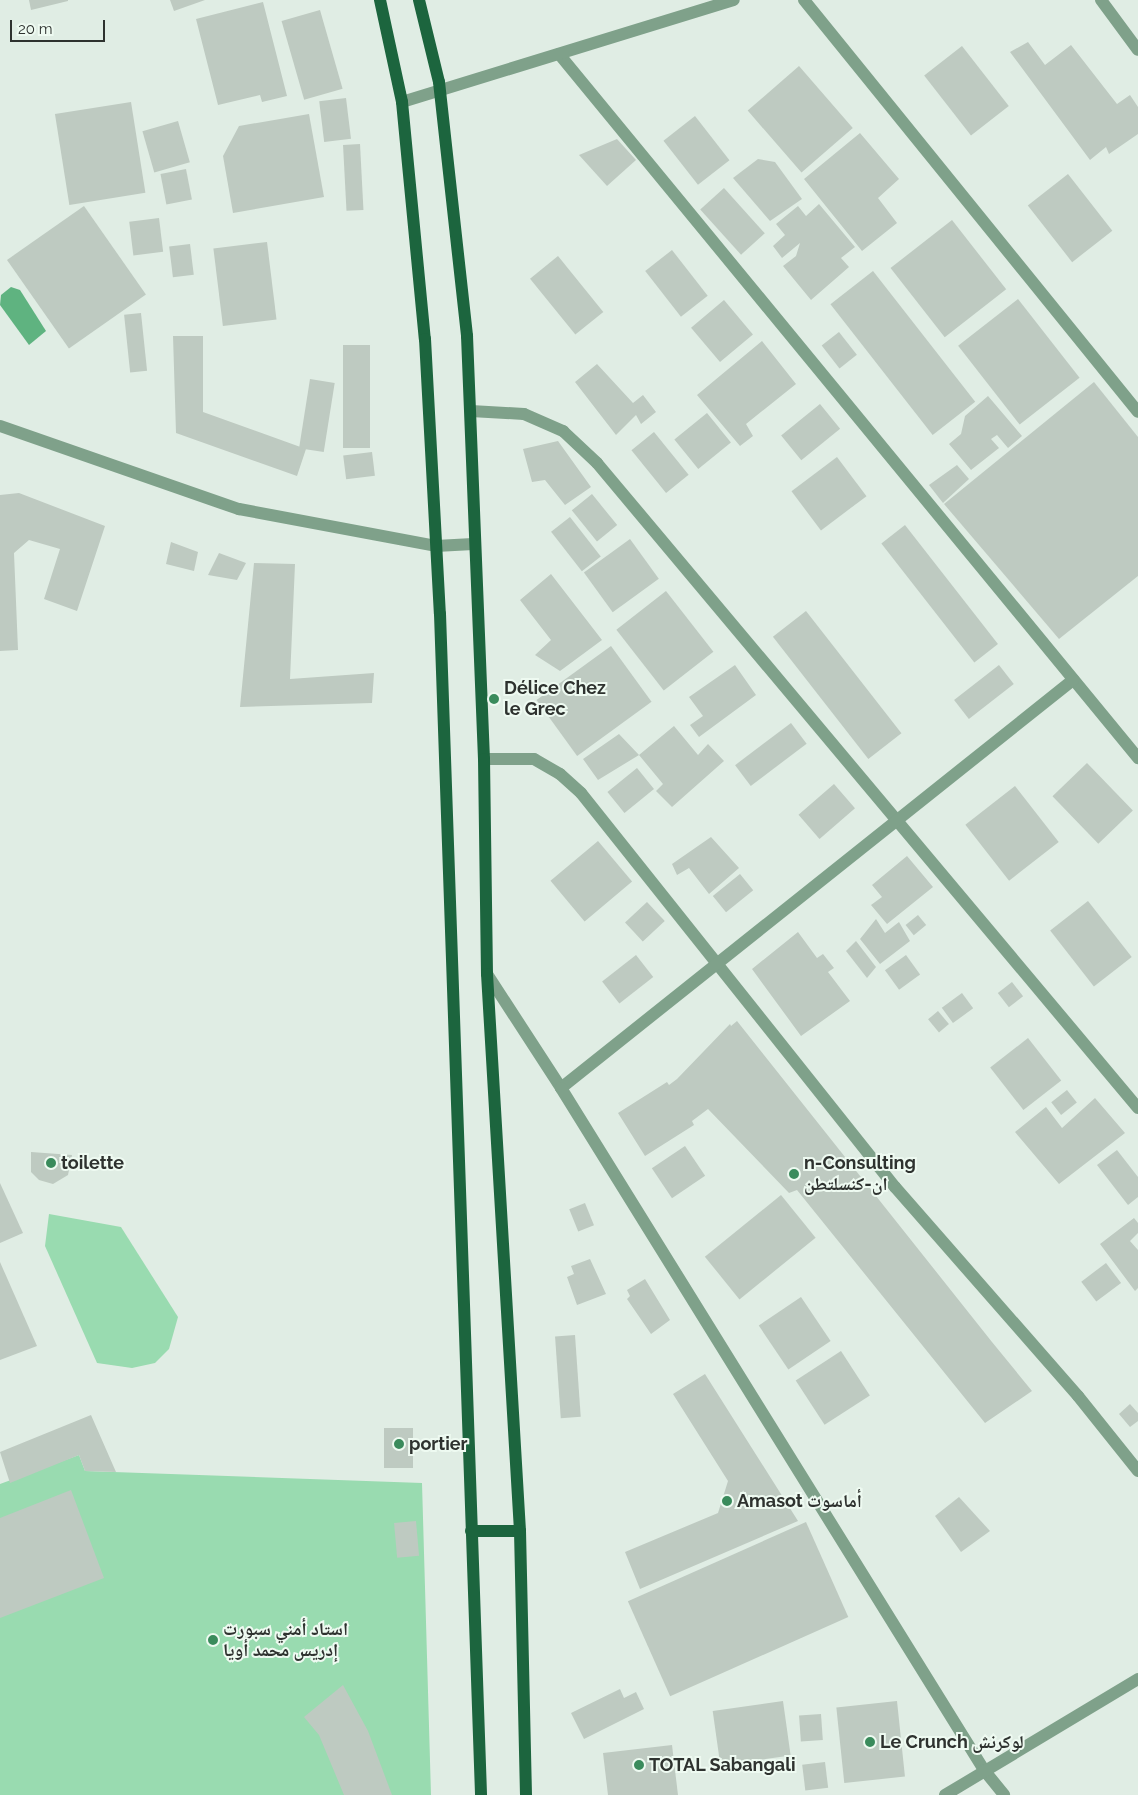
<!DOCTYPE html>
<meta charset="utf-8">
<style>
body{margin:0}
#map{position:relative;width:1138px;height:1795px;overflow:hidden;background:#e0ede4;font-family:Raleway,"Noto Naskh Arabic",sans-serif}
div>[style]{position:absolute}
[style*='--x']{left:calc(var(--x)*1px);top:calc(var(--y)*1px);width:calc(var(--w)*1px);rotate:calc(var(--a)*1deg)}
.green>*{inset:0;background:#99dbb0}
.water>*{inset:0;background:#5fb380}
.building>*{inset:0;background:#becac1;transform-origin:0 0}
.minor>*{height:12px;margin:-6px;padding:0 6px;transform-origin:6px;border-radius:6px;background:#7fa18a}
.primary>*{height:12px;margin:-6px;padding:0 6px;transform-origin:6px;border-radius:6px;background:#1c653e}
.dots>*{width:14px;height:14px;translate:-50% -50%;box-sizing:border-box;border:2px solid #eefaf1;border-radius:50%}
span{translate:-50% -50%;white-space:nowrap;text-align:center;line-height:1.15;-webkit-text-stroke:4px #eefaf1;paint-order:stroke}
.poi-label{font-size:18px;color:#2e322f;font-weight:700}
.left{translate:0 -50%;text-align:left}
.scale{position:absolute;left:10px;top:20px;width:95px;height:22px;box-sizing:border-box;border:2px solid #2e322f;border-top:0;padding-left:6px;font-size:15px;line-height:18px;white-space:nowrap;color:#2e322f;-webkit-text-stroke:4px #eefaf1;paint-order:stroke}
</style>
<div id="map">
<div class="green">
<i style="clip-path:polygon(49px 1214px,121px 1227px,178px 1317px,169px 1349px,155px 1363px,132px 1368px,97px 1363px,45px 1246px)"></i>
<i style="clip-path:polygon(79px 1455px,85px 1471px,422px 1483px,431px 1795px,0 1795px,0 1484px)"></i>
</div>
<div class="water">
<i style="clip-path:polygon(11px 287px,20px 290px,46px 331px,29px 345px,0 305px,1px 295px)"></i>
</div>
<div class="building">
<i style="clip-path:polygon(29px 0,68px 0,68px 1px,31px 10px)"></i>
<i style="clip-path:polygon(170px 0,205px 0,174px 11px)"></i>
<i style="clip-path:polygon(263px 2px,287px 96px,262px 102px,260px 95px,218px 105px,196px 19px)"></i>
<i style="left:320px;top:10px;width:82px;height:40px;rotate:74deg"></i>
<i style="clip-path:polygon(1028px 42px,1045px 65px,1071px 45px,1117px 104px,1130px 95px,1138px 107px,1138px 134px,1109px 154px,1106px 147px,1090px 160px,1010px 52px)"></i>
<i style="left:962px;top:46px;width:76px;height:48px;rotate:52deg"></i>
<i style="left:799px;top:66px;width:82px;height:68px;rotate:49deg"></i>
<i style="left:346px;top:98px;width:41px;height:27px;rotate:83deg"></i>
<i style="left:131px;top:102px;width:92px;height:77px;rotate:81deg"></i>
<i style="clip-path:polygon(309px 114px,324px 197px,233px 213px,223px 156px,239px 126px)"></i>
<i style="left:695px;top:116px;width:56px;height:40px;rotate:52deg"></i>
<i style="left:178px;top:121px;width:43px;height:37px;rotate:74deg"></i>
<i style="clip-path:polygon(860px 133px,899px 179px,878px 198px,897px 223px,862px 251px,804px 179px)"></i>
<i style="clip-path:polygon(617px 139px,636px 160px,607px 186px,579px 155px)"></i>
<i style="left:360px;top:144px;width:66px;height:17px;rotate:87deg"></i>
<i style="clip-path:polygon(758px 159px,775px 162px,802px 199px,770px 221px,733px 178px)"></i>
<i style="left:186px;top:169px;width:31px;height:26px;rotate:79deg"></i>
<i style="left:1068px;top:174px;width:72px;height:51px;rotate:52deg"></i>
<i style="left:724px;top:188px;width:61px;height:32px;rotate:48deg"></i>
<i style="clip-path:polygon(819px 204px,855px 247px,841px 258px,849px 267px,811px 300px,783px 266px,796px 256px,800px 243px,782px 258px,773px 246px,785px 235px,776px 224px,798px 206px,806px 216px)"></i>
<i style="left:84px;top:206px;width:108px;height:94px;rotate:55deg"></i>
<i style="left:159px;top:218px;width:34px;height:30px;rotate:83deg"></i>
<i style="left:952px;top:220px;width:88px;height:78px;rotate:52deg"></i>
<i style="left:267px;top:242px;width:78px;height:54px;rotate:83deg"></i>
<i style="left:190px;top:244px;width:31px;height:21px;rotate:83deg"></i>
<i style="left:672px;top:250px;width:58px;height:34px;rotate:52deg"></i>
<i style="left:558px;top:256px;width:72px;height:36px;rotate:51deg"></i>
<i style="left:873px;top:271px;width:166px;height:54px;rotate:52deg"></i>
<i style="left:1018px;top:299px;width:100px;height:76px;rotate:52deg"></i>
<i style="left:724px;top:300px;width:45px;height:43px;rotate:50deg"></i>
<i style="left:141px;top:313px;width:58px;height:17px;rotate:84deg"></i>
<i style="left:839px;top:332px;width:29px;height:22px;rotate:52deg"></i>
<i style="clip-path:polygon(173px 336px,203px 336px,203px 412px,306px 449px,297px 476px,176px 433px)"></i>
<i style="clip-path:polygon(762px 341px,796px 384px,746px 424px,753px 436px,740px 446px,697px 395px)"></i>
<i style="left:343px;top:345px;width:27px;height:103px"></i>
<i style="clip-path:polygon(597px 364px,633px 403px,643px 395px,656px 412px,641px 424px,636px 415px,616px 435px,575px 382px)"></i>
<i style="left:310px;top:379px;width:25px;height:70px;rotate:9deg"></i>
<i style="clip-path:polygon(1094px 382px,1138px 437px,1138px 576px,1059px 639px,944px 504px)"></i>
<i style="clip-path:polygon(988px 396px,1022px 436px,1008px 448px,997px 435px,991px 439px,999px 448px,971px 470px,949px 444px,961px 434px,965px 416px)"></i>
<i style="left:820px;top:404px;width:32px;height:50px;rotate:51deg"></i>
<i style="left:707px;top:413px;width:38px;height:42px;rotate:51deg"></i>
<i style="left:654px;top:432px;width:55px;height:29px;rotate:51deg"></i>
<i style="clip-path:polygon(558px 441px,591px 487px,565px 505px,545px 480px,532px 482px,523px 449px)"></i>
<i style="left:372px;top:452px;width:24px;height:29px;rotate:83deg"></i>
<i style="left:837px;top:457px;width:49px;height:57px;rotate:53deg"></i>
<i style="clip-path:polygon(957px 465px,969px 479px,943px 503px,929px 485px)"></i>
<i style="clip-path:polygon(19px 493px,105px 526px,77px 611px,44px 599px,60px 549px,29px 540px,14px 553px,18px 650px,0 651px,0 495px)"></i>
<i style="left:592px;top:494px;width:40px;height:26px;rotate:51deg"></i>
<i style="left:570px;top:517px;width:50px;height:24px;rotate:52deg"></i>
<i style="left:905px;top:525px;width:151px;height:30px;rotate:52deg"></i>
<i style="left:630px;top:539px;width:49px;height:57px;rotate:54deg"></i>
<i style="clip-path:polygon(171px 542px,198px 552px,194px 571px,166px 564px)"></i>
<i style="clip-path:polygon(219px 553px,246px 563px,237px 580px,208px 575px)"></i>
<i style="clip-path:polygon(254px 563px,295px 564px,290px 679px,374px 673px,372px 703px,240px 707px)"></i>
<i style="clip-path:polygon(551px 574px,602px 640px,560px 671px,535px 655px,551px 640px,520px 600px)"></i>
<i style="left:666px;top:591px;width:77px;height:63px;rotate:52deg"></i>
<i style="left:806px;top:611px;width:155px;height:42px;rotate:52deg"></i>
<i style="left:611px;top:646px;width:69px;height:92px;rotate:54deg"></i>
<i style="clip-path:polygon(735px 665px,756px 695px,699px 737px,690px 725px,703px 716px,689px 697px)"></i>
<i style="left:999px;top:665px;width:24px;height:57px;rotate:52deg"></i>
<i style="left:791px;top:723px;width:26px;height:70px;rotate:53deg"></i>
<i style="clip-path:polygon(674px 726px,698px 755px,708px 744px,724px 761px,672px 807px,656px 791px,663px 784px,639px 755px,598px 780px,583px 759px,619px 734px,639px 755px)"></i>
<i style="left:1087px;top:763px;width:66px;height:48px;rotate:46deg"></i>
<i style="left:637px;top:768px;width:27px;height:38px;rotate:51deg"></i>
<i style="left:834px;top:784px;width:32px;height:47px;rotate:49deg"></i>
<i style="left:1015px;top:786px;width:71px;height:63px;rotate:52deg"></i>
<i style="clip-path:polygon(711px 837px,739px 868px,709px 894px,689px 868px,677px 875px,672px 864px)"></i>
<i style="left:598px;top:841px;width:53px;height:62px;rotate:50deg"></i>
<i style="clip-path:polygon(907px 856px,933px 887px,887px 924px,871px 905px,882px 897px,872px 885px)"></i>
<i style="left:740px;top:874px;width:21px;height:35px;rotate:51deg"></i>
<i style="left:1088px;top:901px;width:71px;height:48px;rotate:52deg"></i>
<i style="left:647px;top:902px;width:26px;height:30px;rotate:47deg"></i>
<i style="left:918px;top:915px;width:13px;height:16px;rotate:51deg"></i>
<i style="clip-path:polygon(876px 919px,885px 933px,899px 922px,910px 941px,880px 964px,860px 939px)"></i>
<i style="clip-path:polygon(798px 932px,817px 958px,823px 954px,834px 968px,828px 972px,850px 1001px,801px 1036px,752px 969px)"></i>
<i style="clip-path:polygon(856px 941px,876px 967px,867px 978px,846px 951px)"></i>
<i style="left:636px;top:955px;width:28px;height:43px;rotate:52deg"></i>
<i style="left:906px;top:955px;width:24px;height:26px;rotate:54deg"></i>
<i style="left:1012px;top:982px;width:18px;height:18px;rotate:52deg"></i>
<i style="left:962px;top:993px;width:19px;height:25px;rotate:54deg"></i>
<i style="left:938px;top:1011px;width:17px;height:13px;rotate:50deg"></i>
<i style="clip-path:polygon(737px 1021px,992px 1342px,1032px 1391px,985px 1423px,797px 1190px,789px 1193px,708px 1109px,692px 1121px,694px 1125px,645px 1156px,618px 1113px,667px 1082px,669px 1085px,677px 1079px,730px 1024px,731px 1026px)"></i>
<i style="left:1028px;top:1038px;width:54px;height:48px;rotate:52deg"></i>
<i style="left:1067px;top:1090px;width:16px;height:20px;rotate:52deg"></i>
<i style="clip-path:polygon(1095px 1098px,1125px 1133px,1059px 1184px,1015px 1132px,1046px 1107px,1062px 1128px)"></i>
<i style="left:685px;top:1146px;width:36px;height:40px;rotate:56deg"></i>
<i style="clip-path:polygon(1117px 1150px,1138px 1177px,1138px 1197px,1128px 1205px,1097px 1165px)"></i>
<i style="clip-path:polygon(31px 1152px,72px 1155px,68px 1175px,53px 1184px,39px 1180px,31px 1172px)"></i>
<i style="clip-path:polygon(0 1183px,23px 1233px,0 1243px)"></i>
<i style="left:781px;top:1195px;width:55px;height:98px;rotate:51deg"></i>
<i style="left:585px;top:1203px;width:24px;height:17px;rotate:68deg"></i>
<i style="clip-path:polygon(1134px 1218px,1138px 1223px,1138px 1233px,1130px 1241px,1138px 1250px,1138px 1288px,1135px 1291px,1100px 1244px)"></i>
<i style="clip-path:polygon(590px 1259px,606px 1294px,577px 1305px,567px 1277px,574px 1274px,571px 1266px)"></i>
<i style="clip-path:polygon(0 1262px,37px 1346px,0 1360px)"></i>
<i style="left:1106px;top:1263px;width:25px;height:31px;rotate:53deg"></i>
<i style="clip-path:polygon(645px 1279px,670px 1320px,651px 1334px,627px 1299px,630px 1296px,627px 1290px)"></i>
<i style="left:801px;top:1297px;width:53px;height:51px;rotate:56deg"></i>
<i style="left:575px;top:1335px;width:82px;height:20px;rotate:86deg"></i>
<i style="left:841px;top:1351px;width:53px;height:54px;rotate:57deg"></i>
<i style="clip-path:polygon(705px 1374px,798px 1521px,640px 1589px,625px 1552px,718px 1513px,728px 1481px,673px 1394px)"></i>
<i style="clip-path:polygon(1130px 1404px,1138px 1413px,1138px 1421px,1130px 1427px,1119px 1414px)"></i>
<i style="clip-path:polygon(91px 1415px,116px 1472px,85px 1471px,79px 1455px,10px 1483px,0 1452px)"></i>
<i style="left:384px;top:1428px;width:29px;height:40px"></i>
<i style="clip-path:polygon(71px 1490px,104px 1578px,0 1618px,0 1518px)"></i>
<i style="clip-path:polygon(959px 1497px,990px 1531px,961px 1552px,935px 1516px)"></i>
<i style="left:416px;top:1521px;width:35px;height:22px;rotate:85deg"></i>
<i style="left:806px;top:1522px;width:104px;height:195px;rotate:66deg"></i>
<i style="clip-path:polygon(343px 1685px,368px 1731px,392px 1795px,344px 1795px,319px 1735px,304px 1717px)"></i>
<i style="clip-path:polygon(620px 1689px,624px 1698px,636px 1692px,644px 1709px,584px 1739px,571px 1713px)"></i>
<i style="left:783px;top:1701px;width:55px;height:71px;rotate:82deg"></i>
<i style="left:897px;top:1701px;width:76px;height:61px;rotate:84deg"></i>
<i style="left:821px;top:1714px;width:26px;height:22px;rotate:86deg"></i>
<i style="clip-path:polygon(672px 1745px,678px 1795px,608px 1795px,603px 1753px)"></i>
<i style="left:825px;top:1762px;width:26px;height:23px;rotate:83deg"></i>
</div>
<div class="minor">
<i style="--x:804;--y:0;--w:530;--a:50.97"></i>
<i style="--x:1101;--y:0;--w:62;--a:53.5"></i>
<i style="--x:559;--y:54;--w:912;--a:50.56"></i>
<i style="--x:402;--y:102;--w:347;--a:-17.1"></i>
<i style="--x:471;--y:411;--w:53;--a:3.2"></i>
<i style="--x:524;--y:414;--w:43;--a:23.6"></i>
<i style="--x:563;--y:431;--w:47;--a:43.3"></i>
<i style="--x:597;--y:463;--w:842;--a:50.01"></i>
<i style="--x:0;--y:426;--w:253;--a:19.2"></i>
<i style="--x:239;--y:509;--w:200;--a:10.6"></i>
<i style="--x:436;--y:546;--w:37;--a:-3"></i>
<i style="--x:484;--y:759;--w:50;--a:0"></i>
<i style="--x:534;--y:759;--w:30;--a:30"></i>
<i style="--x:560;--y:774;--w:28;--a:42"></i>
<i style="--x:581;--y:793;--w:504;--a:51.45"></i>
<i style="--x:895;--y:1187;--w:278;--a:48.8"></i>
<i style="--x:1078;--y:1396;--w:96;--a:51.3"></i>
<i style="--x:487;--y:974;--w:136;--a:57"></i>
<i style="--x:561;--y:1088;--w:655;--a:-38.55"></i>
<i style="--x:561;--y:1088;--w:803;--a:58.19"></i>
<i style="--x:984;--y:1770;--w:32;--a:51"></i>
<i style="--x:945;--y:1795;--w:225;--a:-31"></i>
</div>
<div class="primary">
<i style="--x:380;--y:0;--w:104;--a:77.8"></i>
<i style="--x:402;--y:102;--w:238;--a:84.5"></i>
<i style="--x:425;--y:339;--w:275;--a:86.9"></i>
<i style="--x:440;--y:614;--w:1182;--a:88.01"></i>
<i style="--x:419;--y:0;--w:84;--a:76.3"></i>
<i style="--x:439;--y:82;--w:256;--a:83.7"></i>
<i style="--x:467;--y:336;--w:423;--a:87.7"></i>
<i style="--x:484;--y:759;--w:215;--a:89.2"></i>
<i style="--x:487;--y:974;--w:558;--a:86.61"></i>
<i style="--x:520;--y:1531;--w:264;--a:88.7"></i>
<i style="--x:471;--y:1531;--w:49;--a:0"></i>
</div>
<div class="dots">
<i style="left:494px;top:699px;background:#3a8b5c"></i>
<i style="left:51px;top:1163px;background:#3a8b5c"></i>
<i style="left:794px;top:1174px;background:#3a8b5c"></i>
<i style="left:399px;top:1444px;background:#3a8b5c"></i>
<i style="left:727px;top:1501px;background:#3a8b5c"></i>
<i style="left:213px;top:1640px;background:#3a8b5c"></i>
<i style="left:870px;top:1742px;background:#3a8b5c"></i>
<i style="left:639px;top:1765px;background:#3a8b5c"></i>
</div>
<div class="poi-label">
<span class="left" style="left:504px;top:699px">Délice Chez<br>le Grec</span>
<span class="left" style="left:61px;top:1163px">toilette</span>
<span class="left" style="left:804px;top:1174px">n-Consulting<br>ان-كنسلتطن</span>
<span class="left" style="left:409px;top:1444px">portier</span>
<span class="left" style="left:737px;top:1501px">Amasot أماسوت</span>
<span class="left" style="left:223px;top:1640px">استاد أمني سبورت<br>إدريس محمد أويا</span>
<span class="left" style="left:880px;top:1742px">Le Crunch لوكرنش</span>
<span class="left" style="left:649px;top:1765px">TOTAL Sabangali</span>
</div>
<div class="scale">20 m</div>
</div>
